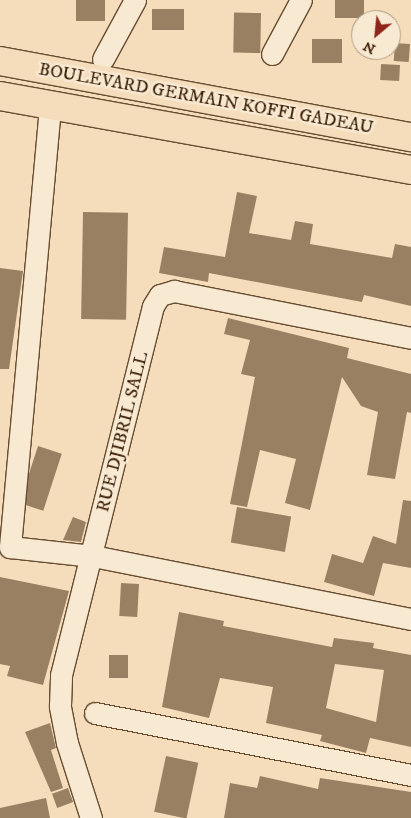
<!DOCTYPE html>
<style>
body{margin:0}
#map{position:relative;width:411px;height:818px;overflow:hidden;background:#f5ddbc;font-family:"IM FELL DW Pica",serif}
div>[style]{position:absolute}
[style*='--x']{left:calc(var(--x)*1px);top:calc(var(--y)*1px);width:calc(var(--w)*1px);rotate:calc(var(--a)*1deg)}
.building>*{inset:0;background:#9a8063;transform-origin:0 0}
.roads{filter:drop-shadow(1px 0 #674c30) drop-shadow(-1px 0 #674c30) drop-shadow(0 1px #674c30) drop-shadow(0 -1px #674c30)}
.street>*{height:21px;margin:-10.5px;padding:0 10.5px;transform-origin:10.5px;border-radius:10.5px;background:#f8e9d3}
.primary>*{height:28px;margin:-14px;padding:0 14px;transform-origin:14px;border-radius:14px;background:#f5ddbc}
span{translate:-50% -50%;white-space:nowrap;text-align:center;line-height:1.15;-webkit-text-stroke:5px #f8e9d3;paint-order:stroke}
.street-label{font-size:18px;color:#381b02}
.north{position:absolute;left:351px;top:10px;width:50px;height:50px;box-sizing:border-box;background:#f8e9d3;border:1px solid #ab977f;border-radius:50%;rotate:208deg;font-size:14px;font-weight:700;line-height:20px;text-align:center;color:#381b02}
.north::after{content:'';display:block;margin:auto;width:18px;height:22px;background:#8f2418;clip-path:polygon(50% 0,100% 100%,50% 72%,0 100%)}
</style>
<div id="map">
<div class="building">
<i style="left:76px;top:0;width:29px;height:21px"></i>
<i style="left:335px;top:0;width:29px;height:18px"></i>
<i style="left:152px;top:9px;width:32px;height:21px"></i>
<i style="left:261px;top:13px;width:40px;height:27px;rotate:91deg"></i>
<i style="left:312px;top:39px;width:30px;height:24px"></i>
<i style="left:395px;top:43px;width:15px;height:18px;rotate:4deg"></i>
<i style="left:381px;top:64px;width:19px;height:16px;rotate:3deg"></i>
<i style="clip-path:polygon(237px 192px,257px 196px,249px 233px,291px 240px,295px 221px,313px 224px,310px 244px,392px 258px,395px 244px,411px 247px,411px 306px,364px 295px,362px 302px,209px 273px,208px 282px,159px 273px,164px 247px,225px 257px)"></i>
<i style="left:83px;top:212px;width:45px;height:107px;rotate:1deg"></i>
<i style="clip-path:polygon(0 268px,23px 271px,9px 369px,0 369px)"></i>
<i style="clip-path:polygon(228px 318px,349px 348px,347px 358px,411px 374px,411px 413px,407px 412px,395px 479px,367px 475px,378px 412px,361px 406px,342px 377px,310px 510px,285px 503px,296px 459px,260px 450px,247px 507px,230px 504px,255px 377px,241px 374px,250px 340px,224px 334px)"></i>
<i style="left:38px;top:446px;width:25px;height:60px;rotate:18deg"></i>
<i style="clip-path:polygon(403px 500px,411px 501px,411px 568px,383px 563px,374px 596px,324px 582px,332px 554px,363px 563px,373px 536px,396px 544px)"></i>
<i style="left:237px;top:507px;width:55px;height:36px;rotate:10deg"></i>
<i style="clip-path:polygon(73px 517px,86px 522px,81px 542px,63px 540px)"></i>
<i style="clip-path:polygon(0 577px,69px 591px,43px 685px,7px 676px,10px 666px,0 664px)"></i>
<i style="left:121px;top:583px;width:18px;height:33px;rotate:3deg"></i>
<i style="clip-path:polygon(evenodd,179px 612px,224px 621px,223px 626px,332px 647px,334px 638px,374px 643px,373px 648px,411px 655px,411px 747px,370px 738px,366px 753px,320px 741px,322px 735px,266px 723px,273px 687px,220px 678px,209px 718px,162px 707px,179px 612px,335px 664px,384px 670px,376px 722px,326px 708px,335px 664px)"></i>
<i style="left:109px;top:655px;width:19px;height:23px"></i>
<i style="clip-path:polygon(50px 723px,56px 748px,51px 750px,63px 788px,51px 792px,25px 732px)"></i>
<i style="left:166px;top:756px;width:33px;height:57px;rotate:12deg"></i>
<i style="clip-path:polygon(260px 776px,318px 789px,320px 778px,411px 792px,411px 818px,224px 818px,230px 783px,257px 788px)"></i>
<i style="left:68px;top:788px;width:15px;height:17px;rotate:70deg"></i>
<i style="clip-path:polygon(46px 798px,50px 818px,0 818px,0 808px)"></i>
</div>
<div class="roads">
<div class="street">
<i style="--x:272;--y:54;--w:61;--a:-61.8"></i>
<i style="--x:103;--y:59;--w:67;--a:-61.5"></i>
<i style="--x:50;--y:107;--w:442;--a:95.2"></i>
<i style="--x:10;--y:547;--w:83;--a:6.2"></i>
<i style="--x:93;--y:556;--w:324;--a:11.2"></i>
<i style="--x:95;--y:713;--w:322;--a:11.1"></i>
<i style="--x:91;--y:818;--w:79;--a:-107.7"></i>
<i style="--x:67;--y:743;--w:38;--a:-101"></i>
<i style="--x:60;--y:706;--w:31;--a:-88"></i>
<i style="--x:61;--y:675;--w:380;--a:-76"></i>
<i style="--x:153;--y:306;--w:13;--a:-58"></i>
<i style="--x:160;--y:295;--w:15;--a:-16"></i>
<i style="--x:174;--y:291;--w:242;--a:11.2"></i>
</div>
<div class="primary">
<i style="--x:0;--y:61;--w:418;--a:10.5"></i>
<i style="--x:0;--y:96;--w:418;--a:10.2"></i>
</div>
</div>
<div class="street-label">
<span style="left:206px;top:99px;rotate:10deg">BOULEVARD GERMAIN KOFFI GADEAU</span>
<span style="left:123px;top:432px;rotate:-76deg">RUE DJIBRIL SALL</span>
</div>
<div class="north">N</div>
</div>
